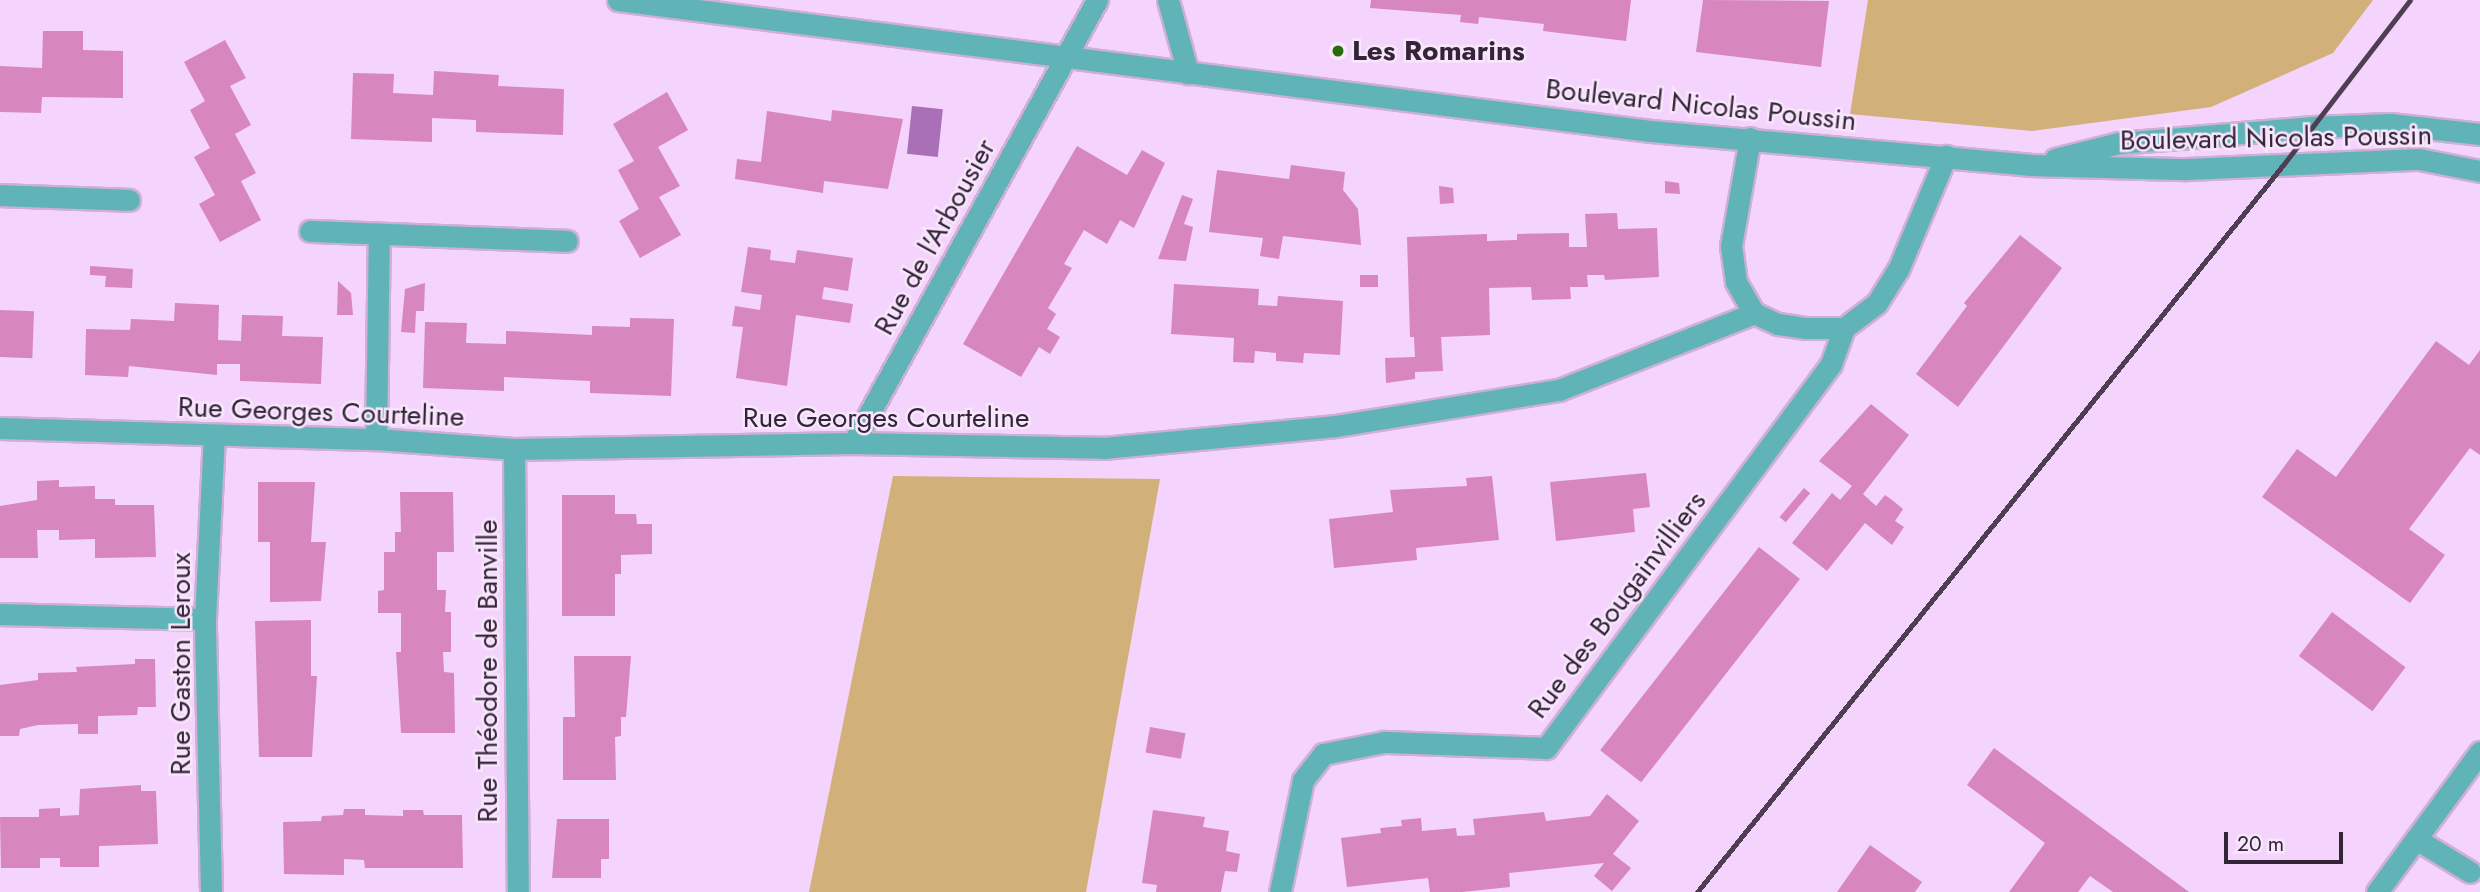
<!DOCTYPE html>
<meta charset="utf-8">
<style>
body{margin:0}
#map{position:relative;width:2480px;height:892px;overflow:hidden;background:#f4d3fc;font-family:Jost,sans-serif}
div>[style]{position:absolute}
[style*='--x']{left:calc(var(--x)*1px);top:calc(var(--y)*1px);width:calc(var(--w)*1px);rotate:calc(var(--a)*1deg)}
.green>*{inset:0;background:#d2b079}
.water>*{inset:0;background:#a970b7;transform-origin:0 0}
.building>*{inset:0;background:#d786be;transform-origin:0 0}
.roads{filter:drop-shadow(2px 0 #ceb0d5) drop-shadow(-2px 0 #ceb0d5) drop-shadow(0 2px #ceb0d5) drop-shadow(0 -2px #ceb0d5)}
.lane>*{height:21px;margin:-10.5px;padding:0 10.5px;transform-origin:10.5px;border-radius:10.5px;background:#60b4b8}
.street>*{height:21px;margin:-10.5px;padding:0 10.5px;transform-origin:10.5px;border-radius:10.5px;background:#60b4b8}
.rail>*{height:5px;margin:-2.5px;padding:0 2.5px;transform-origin:2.5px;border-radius:2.5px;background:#4f3d54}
.dots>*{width:19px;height:19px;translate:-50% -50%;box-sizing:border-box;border:4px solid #f8e7fc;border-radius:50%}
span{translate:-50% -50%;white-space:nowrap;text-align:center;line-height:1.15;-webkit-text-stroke:5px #f8e7fc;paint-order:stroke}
.poi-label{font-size:28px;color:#342438;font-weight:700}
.left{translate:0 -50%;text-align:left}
.street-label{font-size:28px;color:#342438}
.scale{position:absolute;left:2224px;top:832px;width:119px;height:32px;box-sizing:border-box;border:4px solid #342438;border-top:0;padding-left:9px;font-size:21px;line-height:24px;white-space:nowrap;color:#342438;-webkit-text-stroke:5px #f8e7fc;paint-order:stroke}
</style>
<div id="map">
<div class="green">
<i style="clip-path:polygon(1868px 0,2373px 0,2333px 53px,2211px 107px,2032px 131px,1850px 114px)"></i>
<i style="clip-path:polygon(893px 476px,1160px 479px,1086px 892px,809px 892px)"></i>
</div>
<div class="water">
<i style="left:912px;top:106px;width:31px;height:48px;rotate:6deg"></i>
</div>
<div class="building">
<i style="clip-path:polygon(1371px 0,1631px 0,1626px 41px,1543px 31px,1544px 24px,1479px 17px,1478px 24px,1460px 22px,1461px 15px,1370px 8px)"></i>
<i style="clip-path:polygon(1703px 0,1829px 1px,1821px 67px,1696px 52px)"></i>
<i style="clip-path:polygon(43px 31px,83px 31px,83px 50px,123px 51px,123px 98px,42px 97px,41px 113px,0 112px,0 66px,42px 68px)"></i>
<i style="clip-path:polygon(225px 40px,246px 78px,230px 86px,251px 125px,235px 134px,256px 173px,241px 181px,261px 220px,220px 242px,199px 204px,215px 195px,194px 157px,210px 148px,190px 110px,205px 101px,184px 62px)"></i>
<i style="clip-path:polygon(434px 71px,499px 75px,498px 86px,564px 89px,563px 135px,476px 132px,476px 120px,432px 118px,432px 142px,351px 139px,353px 73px,394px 74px,393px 93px,433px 95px)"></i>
<i style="clip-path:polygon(667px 92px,688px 130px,658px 147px,680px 186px,659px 197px,681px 235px,640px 258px,619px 221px,639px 209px,618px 170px,634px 161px,613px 124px)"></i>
<i style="clip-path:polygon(832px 110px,903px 119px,888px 189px,824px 181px,823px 193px,735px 179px,737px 159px,761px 162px,767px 111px,831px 121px)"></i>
<i style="clip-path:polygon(1077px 146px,1127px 175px,1142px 150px,1165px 163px,1134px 228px,1120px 220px,1107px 244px,1084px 230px,1064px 264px,1072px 268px,1048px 308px,1056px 314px,1047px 329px,1060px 337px,1050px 354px,1039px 347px,1021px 377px,963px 344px)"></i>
<i style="clip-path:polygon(1291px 165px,1345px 172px,1343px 190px,1358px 209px,1361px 245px,1283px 236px,1279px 259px,1260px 256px,1263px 238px,1209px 232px,1217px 170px,1289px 179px)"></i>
<i style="clip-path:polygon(1665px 181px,1679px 183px,1680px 194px,1665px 193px)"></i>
<i style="clip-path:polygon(1439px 186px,1453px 188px,1454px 203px,1440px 204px)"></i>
<i style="clip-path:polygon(1182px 195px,1193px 199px,1184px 224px,1193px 227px,1186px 261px,1158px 259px)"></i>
<i style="clip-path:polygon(1617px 213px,1618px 229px,1657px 228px,1659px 277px,1605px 280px,1604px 275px,1587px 275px,1588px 287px,1570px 287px,1571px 299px,1532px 300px,1531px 287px,1489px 288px,1490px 335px,1441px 337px,1443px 371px,1415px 372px,1415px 379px,1386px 383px,1385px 358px,1415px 357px,1414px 337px,1410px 337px,1407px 237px,1487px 234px,1487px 241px,1517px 240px,1517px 234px,1569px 233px,1569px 247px,1587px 247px,1585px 214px)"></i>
<i style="clip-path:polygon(2020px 235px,2062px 268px,1958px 407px,1916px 374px,1967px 306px,1964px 303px)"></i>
<i style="clip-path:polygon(748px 247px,771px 250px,770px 260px,795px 263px,797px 250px,853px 258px,848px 291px,824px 287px,822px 299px,853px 304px,850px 323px,796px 315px,787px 386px,736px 378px,743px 327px,732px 326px,735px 306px,760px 310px,762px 295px,741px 292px)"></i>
<i style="clip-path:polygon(90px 266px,133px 269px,132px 288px,105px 287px,106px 276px,90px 275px)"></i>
<i style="left:1360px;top:275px;width:18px;height:12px"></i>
<i style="clip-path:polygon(338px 281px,351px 293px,353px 315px,337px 315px)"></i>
<i style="clip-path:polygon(425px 283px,424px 311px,416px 311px,415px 333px,401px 332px,405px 289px)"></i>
<i style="clip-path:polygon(1174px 284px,1259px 289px,1258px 305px,1277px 306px,1278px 296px,1343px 301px,1340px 355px,1304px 353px,1303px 363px,1276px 361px,1276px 353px,1255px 351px,1254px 363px,1233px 362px,1234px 338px,1171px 334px)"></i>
<i style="clip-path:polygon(175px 303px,219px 305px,218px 340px,241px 341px,242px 315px,283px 316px,282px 336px,323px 337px,321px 384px,240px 381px,240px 364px,217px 364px,217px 375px,129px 366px,128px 377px,85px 375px,86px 329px,130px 330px,131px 319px,174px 321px)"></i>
<i style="left:0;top:310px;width:34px;height:47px;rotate:2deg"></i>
<i style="clip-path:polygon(630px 318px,674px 319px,671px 396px,590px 393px,590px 381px,504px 377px,504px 391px,423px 388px,425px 322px,467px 323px,466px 343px,506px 344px,506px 331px,592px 335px,592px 326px,630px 327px)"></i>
<i style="clip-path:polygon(2436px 341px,2469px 365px,2480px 350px,2480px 455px,2470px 448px,2409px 529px,2445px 555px,2410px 603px,2262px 497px,2297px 449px,2336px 477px)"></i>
<i style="clip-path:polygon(1871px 404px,1909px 435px,1863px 494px,1876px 506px,1885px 495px,1892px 500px,1903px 509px,1895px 521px,1904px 527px,1892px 545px,1865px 523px,1827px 571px,1792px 543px,1832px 493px,1840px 500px,1852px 486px,1819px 461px)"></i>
<i style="clip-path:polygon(1646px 473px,1650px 507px,1633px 509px,1635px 532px,1556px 541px,1550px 482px)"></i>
<i style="clip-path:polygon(1492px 476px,1499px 540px,1416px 548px,1417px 560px,1334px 568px,1329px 519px,1393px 512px,1390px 490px,1467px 486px,1466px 478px)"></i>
<i style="clip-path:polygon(59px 480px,59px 487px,95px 486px,95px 499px,115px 499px,115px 505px,154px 505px,156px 557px,95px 558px,95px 539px,59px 540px,59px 530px,37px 530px,38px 558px,0 558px,0 506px,37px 500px,37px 481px)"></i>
<i style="clip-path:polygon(258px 482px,315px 482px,311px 542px,326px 542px,321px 601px,270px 602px,270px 542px,258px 542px)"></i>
<i style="left:1804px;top:488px;width:8px;height:38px;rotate:40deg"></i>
<i style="clip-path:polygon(400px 492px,453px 492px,454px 552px,437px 552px,437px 590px,446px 590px,445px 612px,451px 612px,451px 652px,443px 652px,444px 672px,454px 673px,455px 733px,401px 733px,396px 652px,401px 652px,401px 613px,378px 613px,378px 591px,384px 590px,384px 552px,395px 552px,395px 532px,401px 532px)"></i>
<i style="clip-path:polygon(562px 495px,615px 495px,615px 514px,636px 514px,637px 524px,652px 524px,652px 554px,621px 555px,621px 574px,615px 574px,615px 616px,562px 616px)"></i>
<i style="left:1759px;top:547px;width:52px;height:258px;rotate:38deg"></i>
<i style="left:2332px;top:612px;width:92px;height:55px;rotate:37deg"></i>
<i style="clip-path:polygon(311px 620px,311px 676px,317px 676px,312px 757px,259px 757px,255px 621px)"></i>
<i style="clip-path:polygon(574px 656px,631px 656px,626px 717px,621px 717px,621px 736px,615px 737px,616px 780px,563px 780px,563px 717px,575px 717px)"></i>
<i style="clip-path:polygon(135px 659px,155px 659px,156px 707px,138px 707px,137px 715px,98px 716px,98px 734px,78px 734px,78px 724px,38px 725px,20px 729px,19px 736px,0 736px,0 685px,38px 680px,38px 673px,77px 672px,76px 667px,135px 664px)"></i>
<i style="left:1150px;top:727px;width:36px;height:26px;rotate:10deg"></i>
<i style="clip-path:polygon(1994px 748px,2189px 892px,2113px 892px,2090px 876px,2078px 892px,2009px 892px,2045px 843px,1967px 785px)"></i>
<i style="clip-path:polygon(141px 785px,141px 791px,156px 791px,158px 844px,99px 846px,99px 867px,60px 867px,60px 858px,40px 858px,40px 868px,1px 868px,0 817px,39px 817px,39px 809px,60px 808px,60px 816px,79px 815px,80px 789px)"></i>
<i style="clip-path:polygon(1607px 794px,1639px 821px,1613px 854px,1631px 868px,1612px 891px,1594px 876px,1604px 863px,1509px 873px,1510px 887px,1462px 892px,1430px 892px,1428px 878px,1347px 887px,1341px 838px,1381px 833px,1380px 828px,1402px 826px,1401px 820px,1421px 818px,1422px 831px,1456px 828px,1457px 836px,1475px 835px,1473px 819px,1544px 812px,1546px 821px,1590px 816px)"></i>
<i style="clip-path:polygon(344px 809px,365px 809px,365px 815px,403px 816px,403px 810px,423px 810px,424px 815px,462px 815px,463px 868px,365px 868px,364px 860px,344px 859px,344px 875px,284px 874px,283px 822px,321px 821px,322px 816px,343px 815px)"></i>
<i style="clip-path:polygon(1153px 810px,1205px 817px,1203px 827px,1229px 831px,1226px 851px,1240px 854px,1237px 872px,1225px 871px,1221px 892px,1156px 892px,1157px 885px,1142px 883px)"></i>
<i style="clip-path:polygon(557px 819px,609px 819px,609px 859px,601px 859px,601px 878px,552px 878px)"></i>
<i style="clip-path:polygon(1870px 845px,1922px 882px,1915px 892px,1837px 892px)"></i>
</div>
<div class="roads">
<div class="lane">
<i style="--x:2416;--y:839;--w:63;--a:31.4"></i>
</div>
<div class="street">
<i style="--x:618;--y:0;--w:1041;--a:7.23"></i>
<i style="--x:1651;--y:131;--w:380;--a:5.1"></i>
<i style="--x:2029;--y:165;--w:158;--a:1.5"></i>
<i style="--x:2187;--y:169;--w:232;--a:-2.5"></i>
<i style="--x:2419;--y:159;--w:62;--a:11.1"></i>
<i style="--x:1168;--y:0;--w:76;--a:74.7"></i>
<i style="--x:1750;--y:138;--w:110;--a:100"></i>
<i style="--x:1731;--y:246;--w:36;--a:82"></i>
<i style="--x:1736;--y:282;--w:36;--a:60"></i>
<i style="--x:1754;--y:313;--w:26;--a:25"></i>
<i style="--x:1778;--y:324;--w:29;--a:8"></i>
<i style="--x:1807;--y:328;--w:37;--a:0"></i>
<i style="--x:1844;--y:328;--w:41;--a:-37.1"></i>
<i style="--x:1877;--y:303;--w:39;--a:-58"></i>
<i style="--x:1898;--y:270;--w:124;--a:-67.2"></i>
<i style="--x:2055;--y:159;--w:66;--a:-14"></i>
<i style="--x:2119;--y:143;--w:195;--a:-4.7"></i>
<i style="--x:2313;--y:127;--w:77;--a:-2.2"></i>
<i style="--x:2390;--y:124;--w:91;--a:6.3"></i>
<i style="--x:0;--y:195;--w:129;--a:2.2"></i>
<i style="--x:310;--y:231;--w:257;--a:2.2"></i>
<i style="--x:0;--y:428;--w:376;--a:1.7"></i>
<i style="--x:376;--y:439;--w:138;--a:4.1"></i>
<i style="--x:514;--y:449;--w:339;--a:-1"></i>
<i style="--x:853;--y:443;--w:250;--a:1.1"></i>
<i style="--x:1103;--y:448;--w:234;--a:-5.4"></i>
<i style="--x:1336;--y:426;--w:226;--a:-9.2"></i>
<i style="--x:1559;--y:390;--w:210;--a:-21.5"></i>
<i style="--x:376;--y:439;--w:204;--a:-89.2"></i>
<i style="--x:853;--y:443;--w:506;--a:-61.15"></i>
<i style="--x:514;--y:449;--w:443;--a:89.5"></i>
<i style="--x:0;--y:614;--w:205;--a:1.4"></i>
<i style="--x:211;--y:892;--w:273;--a:-91.3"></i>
<i style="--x:205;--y:619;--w:183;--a:-87.2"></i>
<i style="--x:1280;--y:892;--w:114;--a:-78.4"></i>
<i style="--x:1303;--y:780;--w:33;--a:-52"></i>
<i style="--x:1323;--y:754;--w:62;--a:-11.1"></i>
<i style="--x:1384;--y:742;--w:162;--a:2.1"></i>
<i style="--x:1546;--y:748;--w:478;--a:-53.4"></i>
<i style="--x:1831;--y:364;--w:38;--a:-70"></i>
<i style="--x:2377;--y:892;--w:174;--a:-53.7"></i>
</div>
</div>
<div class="rail">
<i style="--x:1697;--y:892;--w:934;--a:-51.13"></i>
<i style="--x:2283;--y:165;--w:208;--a:-52.4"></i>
</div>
<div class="dots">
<i style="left:1338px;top:51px;background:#256d0b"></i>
</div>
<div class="poi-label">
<span class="left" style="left:1352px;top:51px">Les Romarins</span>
</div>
<div class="street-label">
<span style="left:1701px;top:105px;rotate:6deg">Boulevard Nicolas Poussin</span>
<span style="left:2276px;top:138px;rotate:-1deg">Boulevard Nicolas Poussin</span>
<span style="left:935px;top:237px;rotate:-61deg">Rue de l'Arbousier</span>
<span style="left:321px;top:412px;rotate:2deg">Rue Georges Courteline</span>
<span style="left:886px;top:418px">Rue Georges Courteline</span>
<span style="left:1617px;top:605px;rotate:-53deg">Rue des Bougainvilliers</span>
<span style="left:181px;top:664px;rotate:-90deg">Rue Gaston Leroux</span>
<span style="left:488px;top:671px;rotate:-90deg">Rue Théodore de Banville</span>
</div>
<div class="scale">20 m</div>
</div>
